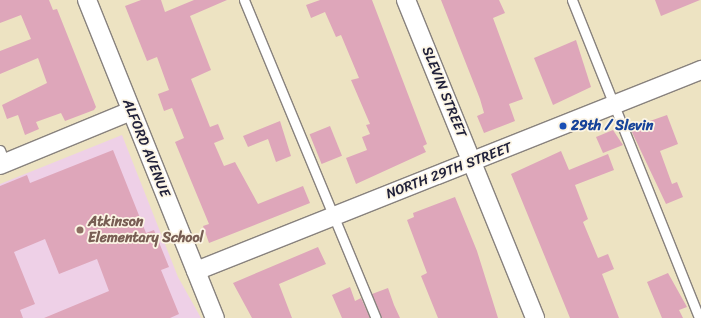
<!DOCTYPE html>
<style>
body{margin:0}
#map{position:relative;width:701px;height:318px;overflow:hidden;background:#ede3c2;font-family:Sriracha,sans-serif}
div>[style]{position:absolute}
[style*='--x']{left:calc(var(--x)*1px);top:calc(var(--y)*1px);width:calc(var(--w)*1px);rotate:calc(var(--a)*1deg)}
.built>*{inset:0;background:#eed0e7}
.building>*{inset:0;background:#dea6ba;transform-origin:0 0}
.roads{filter:drop-shadow(1px 0 #88827e) drop-shadow(-1px 0 #88827e) drop-shadow(0 1px #88827e) drop-shadow(0 -1px #88827e)}
.lane>*{height:9px;margin:-4.5px;padding:0 4.5px;transform-origin:4.5px;border-radius:4.5px;background:#fff}
.street>*{height:18px;margin:-9px;padding:0 9px;transform-origin:9px;border-radius:9px;background:#fff}
.dots>*{width:11px;height:11px;translate:-50% -50%;box-sizing:border-box;border:2px solid #fcf5e5;border-radius:50%}
span{translate:-50% -50%;white-space:nowrap;text-align:center;line-height:1.15;-webkit-text-stroke:3.5px #fcf5e5;paint-order:stroke}
.street-label{font-size:14px;color:#22223b}
.transit-label{font-size:14px;color:#164399;font-weight:700}
.left{translate:0 -50%;text-align:left}
.education-label{font-size:14px;color:#785e54;font-weight:700}
</style>
<div id="map">
<div class="built">
<i style="clip-path:polygon(122px 135px,178px 277px,201px 318px,0 318px,0 184px)"></i>
</div>
<div class="building">
<i style="clip-path:polygon(0 0,49px 0,53px 10px,57px 9px,96px 107px,94px 110px,65px 121px,61px 113px,36px 122px,39px 129px,25px 135px,18px 115px,7px 119px,2px 105px,47px 83px,38px 58px,0 74px,0 51px,31px 39px,21px 15px,0 23px)"></i>
<i style="clip-path:polygon(141px 0,161px 0,165px 12px,194px 0,227px 0,190px 16px,211px 70px,191px 79px,210px 127px,218px 124px,224px 139px,214px 143px,224px 166px,235px 162px,258px 204px,303px 186px,310px 203px,209px 243px,203px 226px,209px 224px,175px 142px,184px 138px,172px 108px,164px 111px,158px 94px,169px 90px,157px 57px,147px 61px,125px 6px)"></i>
<i style="clip-path:polygon(320px 0,372px 0,427px 144px,423px 146px,426px 152px,356px 184px,346px 158px,367px 150px,362px 137px,370px 134px,366px 125px,370px 124px,351px 80px,359px 78px,341px 35px,336px 37px,325px 12px,311px 18px,306px 5px)"></i>
<i style="clip-path:polygon(441px 0,499px 0,505px 13px,493px 18px,523px 99px,509px 104px,515px 121px,484px 133px,477px 116px,484px 113px,480px 99px)"></i>
<i style="clip-path:polygon(655px 0,700px 0,661px 16px)"></i>
<i style="clip-path:polygon(576px 40px,591px 87px,553px 105px,534px 58px)"></i>
<i style="clip-path:polygon(667px 115px,678px 144px,660px 151px,672px 184px,677px 182px,683px 197px,666px 204px,630px 128px)"></i>
<i style="clip-path:polygon(280px 121px,291px 156px,276px 162px,268px 139px,248px 147px,243px 136px)"></i>
<i style="left:330px;top:126px;width:32px;height:22px;rotate:68deg"></i>
<i style="clip-path:polygon(613px 130px,623px 145px,603px 153px,596px 137px)"></i>
<i style="clip-path:polygon(113px 150px,146px 233px,154px 230px,169px 267px,161px 270px,179px 314px,170px 318px,44px 318px,109px 291px,97px 259px,59px 274px,45px 239px,14px 252px,35px 304px,20px 310px,23px 318px,0 318px,0 186px,27px 175px,30px 183px)"></i>
<i style="clip-path:polygon(561px 151px,569px 170px,608px 154px,614px 170px,575px 185px,588px 219px,583px 222px,598px 258px,608px 254px,614px 269px,602px 274px,619px 318px,570px 318px,511px 174px)"></i>
<i style="clip-path:polygon(455px 197px,477px 251px,498px 318px,438px 318px,421px 276px,427px 273px,407px 220px,414px 217px,413px 213px)"></i>
<i style="clip-path:polygon(318px 247px,326px 264px,279px 284px,292px 318px,252px 318px,233px 283px)"></i>
<i style="clip-path:polygon(668px 273px,687px 307px,679px 310px,683px 318px,662px 318px,647px 282px)"></i>
<i style="clip-path:polygon(350px 287px,355px 301px,361px 298px,370px 318px,342px 318px,332px 295px)"></i>
<i style="clip-path:polygon(388px 288px,394px 305px,400px 318px,382px 318px,372px 294px)"></i>
</div>
<div class="roads">
<div class="lane">
<i style="--x:244;--y:0;--w:344;--a:67.5"></i>
<i style="--x:572;--y:0;--w:342;--a:68.2"></i>
<i style="--x:0;--y:150;--w:14;--a:69"></i>
</div>
<div class="street">
<i style="--x:87;--y:0;--w:343;--a:68.1"></i>
<i style="--x:406;--y:0;--w:343;--a:67.9"></i>
<i style="--x:0;--y:165;--w:142;--a:-22.4"></i>
<i style="--x:196;--y:271;--w:544;--a:-21.7"></i>
</div>
</div>
<div class="dots">
<i style="left:563px;top:126px;background:#1a4fb4"></i>
<i style="left:80px;top:230px;background:#8d6e63"></i>
</div>
<div class="street-label">
<span style="left:444px;top:92px;rotate:68deg">SLEVIN STREET</span>
<span style="left:146px;top:148px;rotate:68deg">ALFORD AVENUE</span>
<span style="left:449px;top:171px;rotate:-21deg">NORTH 29TH STREET</span>
</div>
<div class="transit-label">
<span class="left" style="left:571px;top:126px">29th / Slevin</span>
</div>
<div class="education-label">
<span class="left" style="left:88px;top:230px">Atkinson<br>Elementary School</span>
</div>
</div>
